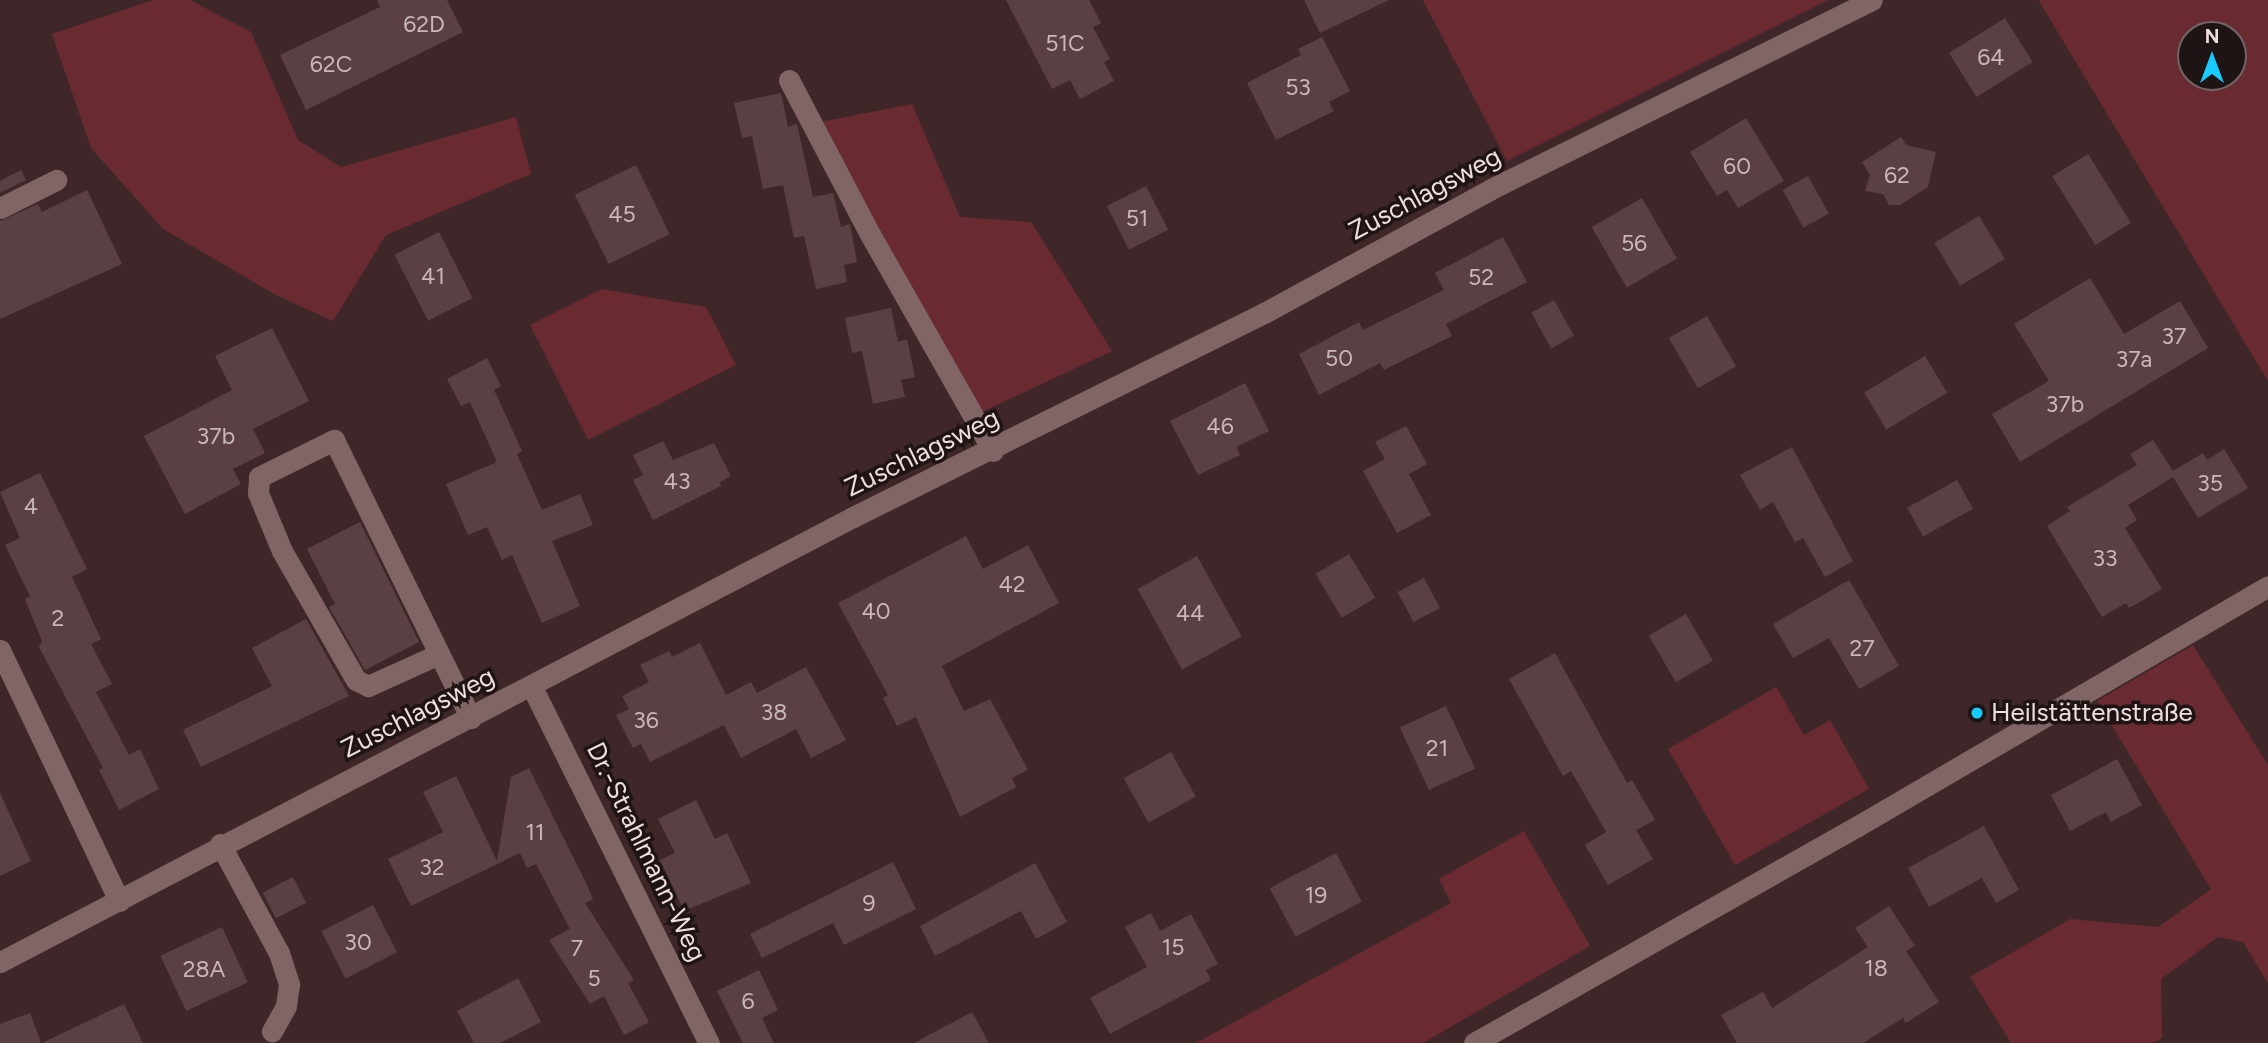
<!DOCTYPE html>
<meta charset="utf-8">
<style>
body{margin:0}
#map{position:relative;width:2268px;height:1043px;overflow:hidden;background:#3f2729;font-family:Figtree,sans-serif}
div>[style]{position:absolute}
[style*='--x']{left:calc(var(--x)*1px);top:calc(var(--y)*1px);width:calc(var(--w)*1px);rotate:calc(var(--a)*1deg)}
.green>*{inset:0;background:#692a32}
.building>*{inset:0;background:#5a4042;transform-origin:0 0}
.minor>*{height:21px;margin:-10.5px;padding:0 10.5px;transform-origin:10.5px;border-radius:10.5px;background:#816566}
.dots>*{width:19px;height:19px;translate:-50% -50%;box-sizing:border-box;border:4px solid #1e1414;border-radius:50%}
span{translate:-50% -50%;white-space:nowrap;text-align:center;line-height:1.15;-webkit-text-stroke:7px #1e1414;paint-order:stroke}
.number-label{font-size:23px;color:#c9b6b8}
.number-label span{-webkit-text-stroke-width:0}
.street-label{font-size:26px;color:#eededf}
.poi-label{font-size:26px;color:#eededf}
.left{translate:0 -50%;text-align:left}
.north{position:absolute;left:2177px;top:21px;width:70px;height:70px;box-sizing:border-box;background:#1e1414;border:2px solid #716565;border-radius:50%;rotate:0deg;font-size:19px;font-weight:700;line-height:28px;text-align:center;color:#eededf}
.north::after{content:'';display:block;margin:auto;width:24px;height:32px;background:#19cafc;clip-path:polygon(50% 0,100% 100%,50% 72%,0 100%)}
</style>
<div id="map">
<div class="green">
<i style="clip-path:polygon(153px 0,190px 0,251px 32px,298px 140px,341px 167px,516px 117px,531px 174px,386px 235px,333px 321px,276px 295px,163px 229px,91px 148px,52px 34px)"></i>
<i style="clip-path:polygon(1423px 0,1828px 0,1507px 161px)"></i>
<i style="clip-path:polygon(evenodd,2039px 0,2268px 0,2268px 381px,2042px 6px,2039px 0,2191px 35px,2233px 35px,2233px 77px,2191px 77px,2191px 35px)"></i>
<i style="clip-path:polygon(912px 104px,960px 217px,1031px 222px,1112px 351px,973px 416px,820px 122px)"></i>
<i style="clip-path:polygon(602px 289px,706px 307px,736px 365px,588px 440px,530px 325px)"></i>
<i style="clip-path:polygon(2193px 645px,2268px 765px,2268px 983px,2243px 942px,2218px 937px,2161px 979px,2162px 1038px,2152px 1043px,2011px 1043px,1970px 977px,2070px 919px,2158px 927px,2211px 889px,2097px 701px)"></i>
<i style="clip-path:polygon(1776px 687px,1804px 735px,1830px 720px,1869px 789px,1735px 865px,1668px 749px)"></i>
<i style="clip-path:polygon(1524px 831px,1590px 946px,1423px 1043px,1196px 1043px,1451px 903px,1439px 879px)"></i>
</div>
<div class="building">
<i style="clip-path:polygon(377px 0,447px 0,463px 32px,306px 110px,280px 55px,380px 7px)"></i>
<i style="clip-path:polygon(1006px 0,1089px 0,1101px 23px,1093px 27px,1110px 59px,1104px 62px,1114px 81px,1080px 99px,1070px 80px,1052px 89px)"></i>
<i style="clip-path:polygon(1304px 0,1389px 0,1320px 33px)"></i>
<i style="left:2005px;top:18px;width:52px;height:66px;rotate:58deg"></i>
<i style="clip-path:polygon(1322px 37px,1350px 91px,1329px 102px,1334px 111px,1276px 140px,1247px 83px,1301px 55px,1298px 49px)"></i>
<i style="clip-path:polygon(781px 93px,788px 127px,797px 124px,813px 197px,833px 193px,841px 227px,850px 224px,857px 262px,844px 265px,847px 282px,816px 289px,804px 236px,794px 238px,783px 185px,763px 189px,752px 136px,742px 138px,734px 103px)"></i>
<i style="clip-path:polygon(1746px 118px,1784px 181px,1738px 208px,1727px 190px,1717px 196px,1690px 152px)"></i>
<i style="clip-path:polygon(1901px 137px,1906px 145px,1936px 152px,1928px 187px,1900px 205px,1889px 205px,1883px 194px,1865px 191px,1870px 175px,1862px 162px)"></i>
<i style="left:2088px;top:154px;width:81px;height:42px;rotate:58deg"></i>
<i style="left:636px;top:165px;width:77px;height:68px;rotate:64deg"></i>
<i style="clip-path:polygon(21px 170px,26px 180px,0 193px,0 181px)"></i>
<i style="left:1808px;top:176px;width:43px;height:29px;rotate:61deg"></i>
<i style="left:1146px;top:186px;width:49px;height:44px;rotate:63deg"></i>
<i style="clip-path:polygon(87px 190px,122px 264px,0 319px,0 221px,38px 204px,42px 212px)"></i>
<i style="left:1642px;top:198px;width:70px;height:58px;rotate:60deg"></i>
<i style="left:1979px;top:216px;width:50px;height:52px;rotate:59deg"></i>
<i style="left:439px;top:232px;width:74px;height:50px;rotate:63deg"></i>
<i style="clip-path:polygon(1503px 237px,1527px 282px,1446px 324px,1452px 336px,1384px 370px,1380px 363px,1319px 395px,1299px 354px,1359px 322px,1363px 330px,1444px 290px,1435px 273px)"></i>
<i style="clip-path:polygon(2090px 278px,2124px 334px,2180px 301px,2208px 348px,2020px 462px,1992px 414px,2049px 381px,2014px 324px)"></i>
<i style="left:1554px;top:300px;width:41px;height:26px;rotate:61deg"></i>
<i style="clip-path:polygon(891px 308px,898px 342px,907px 339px,915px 377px,901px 380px,905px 397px,873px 404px,862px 351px,852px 353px,845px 318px)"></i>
<i style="left:1707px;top:316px;width:58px;height:44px;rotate:60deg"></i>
<i style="clip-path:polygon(272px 328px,309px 401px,253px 429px,265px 453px,233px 469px,241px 484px,185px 514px,144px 436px,232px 390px,215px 356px)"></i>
<i style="left:1925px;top:356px;width:43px;height:71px;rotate:59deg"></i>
<i style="clip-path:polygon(487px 358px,501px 386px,494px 390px,522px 451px,517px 454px,542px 510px,580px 494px,593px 525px,552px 541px,580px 606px,542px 623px,512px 555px,502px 560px,487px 527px,468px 535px,446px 484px,497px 462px,470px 402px,461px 406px,447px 379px)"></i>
<i style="clip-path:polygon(1245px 383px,1269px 431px,1236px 447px,1240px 455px,1198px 475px,1170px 421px)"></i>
<i style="clip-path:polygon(1406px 426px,1427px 464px,1409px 474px,1431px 515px,1397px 533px,1363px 471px,1385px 459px,1375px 442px)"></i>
<i style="clip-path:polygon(2153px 440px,2173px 471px,2203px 453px,2207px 460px,2224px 449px,2248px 488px,2198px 518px,2173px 477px,2128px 505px,2137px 520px,2125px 528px,2162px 589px,2129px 608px,2126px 603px,2102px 617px,2047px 526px,2070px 511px,2067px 507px,2137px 465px,2130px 454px)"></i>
<i style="clip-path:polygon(663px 441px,673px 460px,714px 443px,731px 476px,720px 482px,721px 486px,653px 520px,633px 480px,643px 475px,633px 455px)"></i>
<i style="clip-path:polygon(1792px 447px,1853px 561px,1825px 577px,1803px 538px,1795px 542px,1773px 502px,1760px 510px,1740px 475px)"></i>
<i style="clip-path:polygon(40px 473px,87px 569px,72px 577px,101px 639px,91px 644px,112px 684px,96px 692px,129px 755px,140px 749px,159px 789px,119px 810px,99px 770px,103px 768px,39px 647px,42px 641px,25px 599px,30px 596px,5px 545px,20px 538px,0 492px)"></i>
<i style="left:1957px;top:480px;width:33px;height:57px;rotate:61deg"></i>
<i style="clip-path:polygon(360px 522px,419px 642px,365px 670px,329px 607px,335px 604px,307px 549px)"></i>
<i style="clip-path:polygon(966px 536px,983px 569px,1028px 545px,1059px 603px,942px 666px,964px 711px,990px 699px,1028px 770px,1012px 778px,1016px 787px,960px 817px,916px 717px,897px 726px,883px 698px,888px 695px,838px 603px)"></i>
<i style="left:1349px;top:554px;width:51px;height:39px;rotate:59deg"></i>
<i style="left:1197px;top:556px;width:92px;height:68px;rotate:61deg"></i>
<i style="left:1424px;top:578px;width:34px;height:30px;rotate:62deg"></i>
<i style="clip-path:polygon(1849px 580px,1899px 666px,1859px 689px,1829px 638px,1793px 658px,1773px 624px)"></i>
<i style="left:1686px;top:614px;width:54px;height:43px;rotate:60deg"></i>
<i style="clip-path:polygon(306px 619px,349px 696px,201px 767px,183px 730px,272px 686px,252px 648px)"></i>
<i style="clip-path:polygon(700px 643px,726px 695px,751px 682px,757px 693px,806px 667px,846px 740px,811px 758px,796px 729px,741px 758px,724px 725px,650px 762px,641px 744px,633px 748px,616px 715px,629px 709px,622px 696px,649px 682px,640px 665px,669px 651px,672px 657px)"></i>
<i style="clip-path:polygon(1555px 653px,1627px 783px,1632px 780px,1655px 820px,1636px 830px,1653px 859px,1608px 885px,1585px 845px,1606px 832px,1571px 771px,1563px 776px,1509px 679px)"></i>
<i style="left:1446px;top:706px;width:69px;height:51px;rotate:65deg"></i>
<i style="left:1171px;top:752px;width:51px;height:54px;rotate:61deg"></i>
<i style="clip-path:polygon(2117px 759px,2142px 805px,2111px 822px,2106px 812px,2070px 831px,2051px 795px)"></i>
<i style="clip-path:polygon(529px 768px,587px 885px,593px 899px,585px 903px,634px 980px,628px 983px,649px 1022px,624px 1035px,604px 996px,590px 1004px,549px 940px,570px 929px,536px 864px,527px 868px,520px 853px,411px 906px,388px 859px,443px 832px,423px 792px,456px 776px,497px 861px,511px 777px)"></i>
<i style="clip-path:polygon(0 793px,31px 861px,0 876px)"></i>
<i style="clip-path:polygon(696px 800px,715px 839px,727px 833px,751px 883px,684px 911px,660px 860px,675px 853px,658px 819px)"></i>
<i style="clip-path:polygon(1984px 826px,2019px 890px,1996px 903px,1982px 878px,1929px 907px,1908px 868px)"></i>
<i style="left:1336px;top:853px;width:55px;height:75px;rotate:62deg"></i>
<i style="clip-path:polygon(893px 862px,916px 909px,844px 945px,833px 923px,762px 958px,750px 934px)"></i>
<i style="clip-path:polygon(1035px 863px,1067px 922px,1036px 939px,1021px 911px,935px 956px,920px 926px)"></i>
<i style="left:293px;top:877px;width:29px;height:34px;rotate:63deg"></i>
<i style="left:373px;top:905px;width:53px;height:58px;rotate:63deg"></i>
<i style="clip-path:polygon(1889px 906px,1915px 946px,1906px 951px,1939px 1002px,1906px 1023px,1903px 1018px,1863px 1043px,1737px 1043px,1721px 1015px,1763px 992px,1772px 1008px,1868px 947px,1855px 928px)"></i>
<i style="clip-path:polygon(1151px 913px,1160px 931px,1191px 914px,1218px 964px,1206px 970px,1211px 980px,1110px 1034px,1090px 998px,1147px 967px,1125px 927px)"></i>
<i style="left:222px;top:927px;width:61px;height:68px;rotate:65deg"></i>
<i style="clip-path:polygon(759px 970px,778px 1010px,762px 1018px,774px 1043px,743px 1043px,717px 991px)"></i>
<i style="clip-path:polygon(518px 978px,541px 1022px,500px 1043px,474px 1043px,457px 1011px)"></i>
<i style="clip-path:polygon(124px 1004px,143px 1043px,42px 1043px)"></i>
<i style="clip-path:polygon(972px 1012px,989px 1043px,914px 1043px)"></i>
<i style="clip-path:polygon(30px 1013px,41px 1043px,0 1043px,0 1024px)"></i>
</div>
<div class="minor">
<i style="--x:789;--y:80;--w:176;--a:62.3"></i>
<i style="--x:871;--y:236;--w:247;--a:60.4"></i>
<i style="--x:0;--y:208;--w:63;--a:-26.6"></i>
<i style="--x:0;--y:650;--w:278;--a:64.6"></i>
<i style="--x:439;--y:654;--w:78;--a:155.7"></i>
<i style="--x:368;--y:686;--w:13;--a:-153"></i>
<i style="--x:356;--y:680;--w:149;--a:-119.8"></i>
<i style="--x:282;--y:551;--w:63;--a:-112.5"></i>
<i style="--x:258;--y:493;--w:16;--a:-86"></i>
<i style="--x:259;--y:477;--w:84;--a:-26.3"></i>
<i style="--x:334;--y:440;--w:310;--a:63.8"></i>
<i style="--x:532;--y:687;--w:398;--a:63.6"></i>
<i style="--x:220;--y:844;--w:124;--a:61.6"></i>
<i style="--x:279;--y:953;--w:33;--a:72"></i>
<i style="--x:289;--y:984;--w:22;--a:98"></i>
<i style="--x:286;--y:1006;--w:29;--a:119"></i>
<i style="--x:0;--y:962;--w:962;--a:-27.55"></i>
<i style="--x:853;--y:517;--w:459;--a:-26.4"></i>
<i style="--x:1264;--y:313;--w:259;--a:-28.6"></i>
<i style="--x:1491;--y:189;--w:425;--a:-26.4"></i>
<i style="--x:1474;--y:1043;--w:439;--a:-29.5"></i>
<i style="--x:1856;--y:827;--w:477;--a:-30.3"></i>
</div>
<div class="dots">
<i style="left:1977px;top:713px;background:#19cafc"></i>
</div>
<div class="number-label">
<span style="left:424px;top:24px">62D</span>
<span style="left:1065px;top:43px">51C</span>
<span style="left:1991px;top:57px">64</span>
<span style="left:331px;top:64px">62C</span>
<span style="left:1298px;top:87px">53</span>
<span style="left:1737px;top:166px">60</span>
<span style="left:1897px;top:175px">62</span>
<span style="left:622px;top:214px">45</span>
<span style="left:1137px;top:218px">51</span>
<span style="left:1634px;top:243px">56</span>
<span style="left:433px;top:276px">41</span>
<span style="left:1481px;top:277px">52</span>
<span style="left:2174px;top:336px">37</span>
<span style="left:1339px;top:358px">50</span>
<span style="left:2134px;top:359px">37a</span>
<span style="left:2065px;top:404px">37b</span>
<span style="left:1220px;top:426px">46</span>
<span style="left:216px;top:436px">37b</span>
<span style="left:677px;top:481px">43</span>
<span style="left:2210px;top:483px">35</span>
<span style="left:31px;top:506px">4</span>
<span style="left:2105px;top:558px">33</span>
<span style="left:1012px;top:584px">42</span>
<span style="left:876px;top:611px">40</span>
<span style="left:1190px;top:613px">44</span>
<span style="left:58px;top:618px">2</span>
<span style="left:1862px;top:648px">27</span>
<span style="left:774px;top:712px">38</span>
<span style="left:646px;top:720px">36</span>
<span style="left:1437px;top:748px">21</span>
<span style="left:535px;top:832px">11</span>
<span style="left:432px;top:867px">32</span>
<span style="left:1316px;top:895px">19</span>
<span style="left:869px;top:903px">9</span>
<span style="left:358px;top:942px">30</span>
<span style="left:1173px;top:947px">15</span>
<span style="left:577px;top:948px">7</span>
<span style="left:1876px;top:968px">18</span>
<span style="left:204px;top:969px">28A</span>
<span style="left:594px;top:978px">5</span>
<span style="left:748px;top:1001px">6</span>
</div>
<div class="street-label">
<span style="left:1425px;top:194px;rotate:-28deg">Zuschlagsweg</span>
<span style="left:922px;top:453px;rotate:-26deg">Zuschlagsweg</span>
<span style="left:418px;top:713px;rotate:-27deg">Zuschlagsweg</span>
<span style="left:646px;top:852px;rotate:64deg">Dr.-Strahlmann-Weg</span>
</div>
<div class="poi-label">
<span class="left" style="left:1991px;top:713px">Heilstättenstraße</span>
</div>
<div class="north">N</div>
</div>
